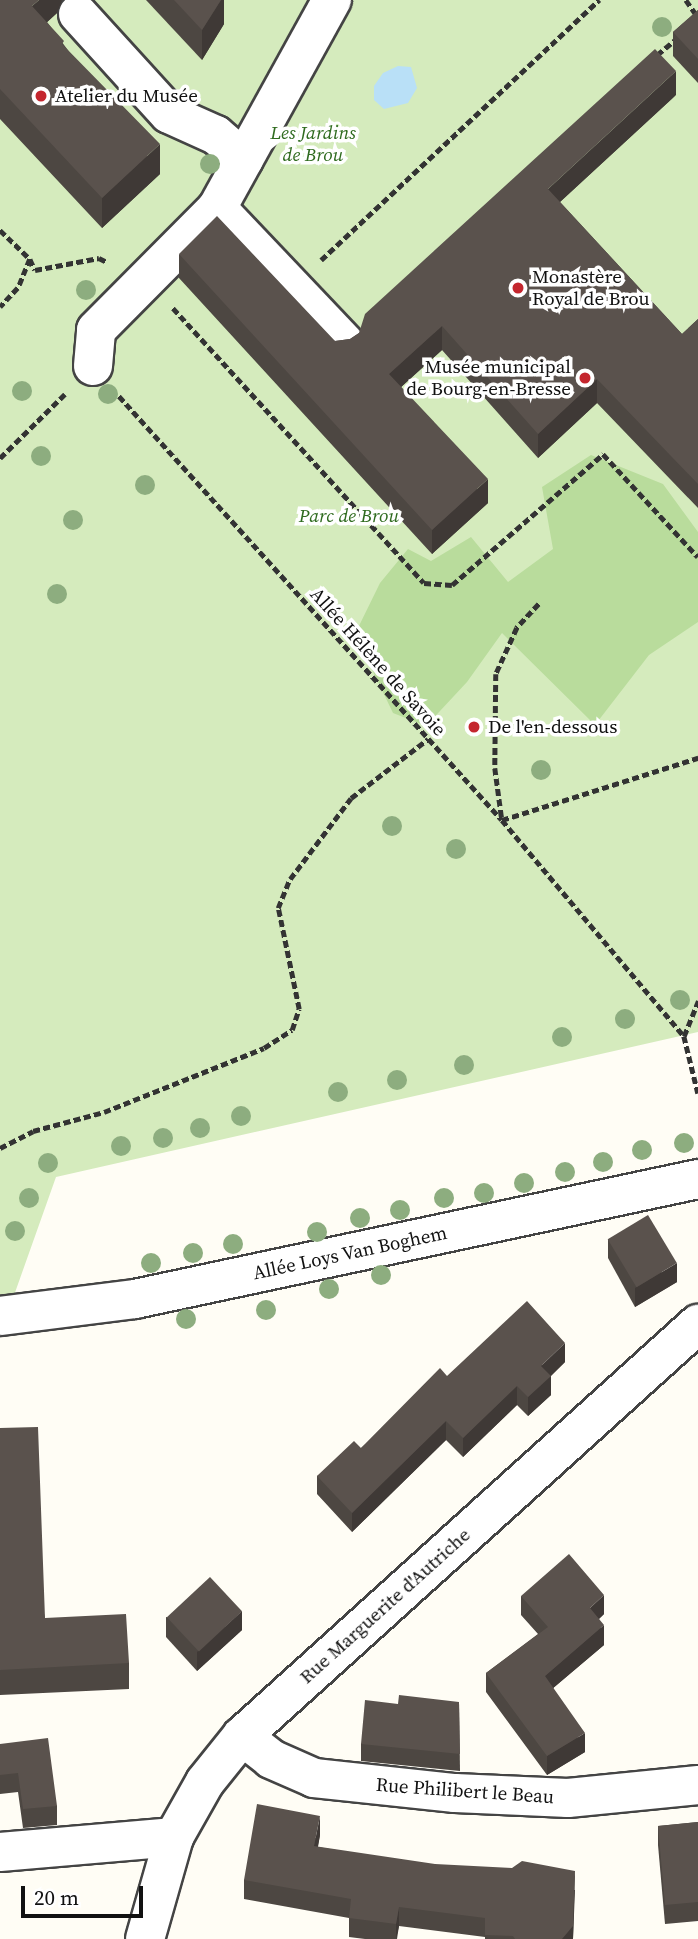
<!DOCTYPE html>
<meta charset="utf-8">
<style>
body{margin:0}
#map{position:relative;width:698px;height:1939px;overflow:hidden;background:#fffdf5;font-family:"Source Serif 4",serif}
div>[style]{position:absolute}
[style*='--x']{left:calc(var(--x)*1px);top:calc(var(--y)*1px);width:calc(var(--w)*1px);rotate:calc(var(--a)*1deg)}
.green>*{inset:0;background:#d5ebbd}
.forest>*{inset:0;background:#b9dc9c}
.water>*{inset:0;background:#b9e0f7}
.path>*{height:4.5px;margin-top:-2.25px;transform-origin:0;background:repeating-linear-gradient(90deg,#333 0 7px,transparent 0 10.5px)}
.roads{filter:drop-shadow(2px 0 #444) drop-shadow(-2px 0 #444) drop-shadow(0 2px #444) drop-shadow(0 -2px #444)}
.minor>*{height:38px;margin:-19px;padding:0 19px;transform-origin:19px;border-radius:19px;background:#fff}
.trees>*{width:20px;height:20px;margin:-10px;border-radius:50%;background:#8dad7f}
.wall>*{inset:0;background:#4d4742}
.shaded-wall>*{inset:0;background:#3f3936}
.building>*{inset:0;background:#5a524d;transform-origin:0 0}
.dots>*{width:19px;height:19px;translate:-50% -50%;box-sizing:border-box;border:4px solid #fff;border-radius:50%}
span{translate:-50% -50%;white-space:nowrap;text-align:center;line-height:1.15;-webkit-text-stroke:7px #fff;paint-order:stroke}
.poi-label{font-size:19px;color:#111}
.left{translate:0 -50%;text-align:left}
.right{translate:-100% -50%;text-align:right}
.park-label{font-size:19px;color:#2f6b1f;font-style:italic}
.street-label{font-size:19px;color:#111}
.scale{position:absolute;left:21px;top:1886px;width:122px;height:32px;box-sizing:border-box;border:4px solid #111;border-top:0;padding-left:9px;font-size:21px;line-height:24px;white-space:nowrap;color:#111;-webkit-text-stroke:5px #fff;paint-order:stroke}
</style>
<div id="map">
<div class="green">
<i style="clip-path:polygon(0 0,698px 0,698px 1032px,56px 1177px,12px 1301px,0 1299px)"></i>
</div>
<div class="forest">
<i style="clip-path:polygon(591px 455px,663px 484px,698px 532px,698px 622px,649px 655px,595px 725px,502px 633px,467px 682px,426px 726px,393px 713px,355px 634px,380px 583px,408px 549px,431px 561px,471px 537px,508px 582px,553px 549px,542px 487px)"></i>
</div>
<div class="water">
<i style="clip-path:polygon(398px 66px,411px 67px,417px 88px,408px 103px,384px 109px,374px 100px,374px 86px,383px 73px)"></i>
</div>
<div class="path">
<i style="--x:686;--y:0;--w:21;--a:55"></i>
<i style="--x:657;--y:55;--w:26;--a:-40"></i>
<i style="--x:0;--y:230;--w:42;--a:44"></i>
<i style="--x:30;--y:259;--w:31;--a:112"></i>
<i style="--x:18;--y:288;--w:26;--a:133"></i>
<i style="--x:30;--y:259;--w:12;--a:66"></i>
<i style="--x:35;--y:270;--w:65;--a:-10.6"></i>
<i style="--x:99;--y:258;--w:9;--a:27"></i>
<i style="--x:321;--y:260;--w:381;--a:-43.1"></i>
<i style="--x:173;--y:308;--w:372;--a:47.6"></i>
<i style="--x:424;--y:583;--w:28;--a:4"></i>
<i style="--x:452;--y:585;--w:200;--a:-40.9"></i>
<i style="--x:603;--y:454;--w:140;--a:47.3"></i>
<i style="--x:119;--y:396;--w:571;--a:47.91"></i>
<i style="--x:502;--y:820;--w:282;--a:49.9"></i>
<i style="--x:684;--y:1036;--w:59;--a:76.2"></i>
<i style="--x:0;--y:458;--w:91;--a:-44.6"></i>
<i style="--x:539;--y:604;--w:33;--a:133"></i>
<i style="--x:517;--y:628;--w:51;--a:114.5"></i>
<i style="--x:496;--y:674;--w:94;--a:90.6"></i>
<i style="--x:495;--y:768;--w:52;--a:82.3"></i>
<i style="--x:502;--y:820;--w:206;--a:-17.6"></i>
<i style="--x:684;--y:1036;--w:38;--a:-68"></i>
<i style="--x:0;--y:1148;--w:37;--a:-27"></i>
<i style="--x:33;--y:1131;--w:73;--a:-15"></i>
<i style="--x:104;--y:1112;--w:172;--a:-21.8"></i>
<i style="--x:264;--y:1048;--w:33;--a:-33"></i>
<i style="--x:292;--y:1030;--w:22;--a:-72"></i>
<i style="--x:299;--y:1009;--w:103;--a:-101.7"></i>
<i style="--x:278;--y:908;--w:31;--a:-68"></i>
<i style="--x:290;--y:879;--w:101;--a:-53"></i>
<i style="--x:351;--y:798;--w:97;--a:-37.5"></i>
</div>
<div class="roads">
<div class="minor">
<i style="--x:78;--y:14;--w:135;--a:47.7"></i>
<i style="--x:169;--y:114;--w:51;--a:24.1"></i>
<i style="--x:216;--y:135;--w:37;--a:41"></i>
<i style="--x:217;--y:208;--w:185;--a:46.5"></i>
<i style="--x:93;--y:366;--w:36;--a:-85"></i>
<i style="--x:96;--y:330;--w:172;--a:-45.2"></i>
<i style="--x:217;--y:208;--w:238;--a:-61.1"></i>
<i style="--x:0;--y:1316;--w:136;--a:-7.2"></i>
<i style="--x:135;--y:1299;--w:576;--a:-12.03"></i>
<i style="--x:242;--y:1736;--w:37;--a:38"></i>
<i style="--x:271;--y:1759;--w:47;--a:23.8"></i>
<i style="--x:314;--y:1778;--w:142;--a:6.1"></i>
<i style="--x:455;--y:1793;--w:113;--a:2.5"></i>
<i style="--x:568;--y:1798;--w:131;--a:-5.7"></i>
<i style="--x:0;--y:1852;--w:175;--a:-4.9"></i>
<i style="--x:145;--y:1939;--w:106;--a:-74.1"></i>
<i style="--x:174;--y:1837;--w:63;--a:-60.6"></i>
<i style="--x:205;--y:1782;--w:59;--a:-51.2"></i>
<i style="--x:242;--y:1736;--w:615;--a:-42.1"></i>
</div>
</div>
<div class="trees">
<i style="left:662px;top:27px"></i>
<i style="left:210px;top:164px"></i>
<i style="left:86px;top:290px"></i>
<i style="left:22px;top:391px"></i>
<i style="left:108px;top:394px"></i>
<i style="left:41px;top:456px"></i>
<i style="left:145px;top:485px"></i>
<i style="left:73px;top:520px"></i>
<i style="left:57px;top:594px"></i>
<i style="left:541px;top:770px"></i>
<i style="left:392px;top:826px"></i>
<i style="left:456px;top:849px"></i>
<i style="left:680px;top:1000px"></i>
<i style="left:625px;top:1019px"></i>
<i style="left:562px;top:1037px"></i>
<i style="left:464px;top:1065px"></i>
<i style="left:397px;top:1080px"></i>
<i style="left:338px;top:1092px"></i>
<i style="left:241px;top:1116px"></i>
<i style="left:200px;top:1128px"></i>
<i style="left:163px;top:1138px"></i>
<i style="left:684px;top:1143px"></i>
<i style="left:121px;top:1146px"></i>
<i style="left:642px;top:1150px"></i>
<i style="left:603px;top:1162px"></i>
<i style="left:48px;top:1163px"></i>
<i style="left:565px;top:1172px"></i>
<i style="left:524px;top:1183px"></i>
<i style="left:484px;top:1193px"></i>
<i style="left:29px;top:1198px"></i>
<i style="left:444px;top:1198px"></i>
<i style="left:400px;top:1210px"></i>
<i style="left:360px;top:1218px"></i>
<i style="left:15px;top:1231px"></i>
<i style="left:317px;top:1232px"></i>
<i style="left:233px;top:1244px"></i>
<i style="left:193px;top:1253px"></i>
<i style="left:151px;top:1263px"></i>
<i style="left:381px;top:1275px"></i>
<i style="left:329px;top:1289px"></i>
<i style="left:266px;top:1310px"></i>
<i style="left:186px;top:1319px"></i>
</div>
<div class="wall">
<i style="clip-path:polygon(0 0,57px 13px,47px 22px,160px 174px,102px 228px,0 119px)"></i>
<i style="clip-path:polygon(146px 0,224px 0,224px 24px,202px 60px)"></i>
<i style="clip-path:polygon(698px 10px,698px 83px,673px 56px,673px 32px)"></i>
<i style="clip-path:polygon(676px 95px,560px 202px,682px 334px,698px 319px,698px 508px,597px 403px,538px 458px,442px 350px,401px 387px,488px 503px,432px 554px,179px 278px,179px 254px,335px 341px,350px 339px,359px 333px)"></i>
<i style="clip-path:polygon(608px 1239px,677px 1282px,635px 1307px,608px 1258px)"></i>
<i style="clip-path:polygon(565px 1362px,551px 1376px,551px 1395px,528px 1416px,517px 1405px,463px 1457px,446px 1440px,352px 1532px,317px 1494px,317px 1476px,361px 1448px,447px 1376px)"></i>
<i style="clip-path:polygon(0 1428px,45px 1618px,129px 1663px,129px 1689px,0 1695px)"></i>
<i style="clip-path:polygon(521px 1596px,604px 1614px,599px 1619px,604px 1645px,553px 1688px,585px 1752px,547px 1775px,486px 1692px,486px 1673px,538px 1634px,521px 1615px)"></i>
<i style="clip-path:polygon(166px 1617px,242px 1630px,197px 1671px,166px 1637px)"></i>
<i style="clip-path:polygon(459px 1702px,460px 1771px,361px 1761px,361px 1744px,398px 1704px)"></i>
<i style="clip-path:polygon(0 1744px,57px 1806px,57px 1825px,23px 1828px,18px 1792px,0 1794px)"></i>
<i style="clip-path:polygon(698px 1822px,698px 1921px,665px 1924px,658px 1845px,658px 1826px)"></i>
<i style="clip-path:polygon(320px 1835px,318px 1847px,575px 1890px,573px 1939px,485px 1939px,485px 1937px,399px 1926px,397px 1939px,365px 1939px,349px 1937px,349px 1918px,244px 1899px,244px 1880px)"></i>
</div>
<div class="shaded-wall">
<i style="clip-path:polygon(39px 0,62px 0,57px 13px,32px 36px,32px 6px)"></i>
<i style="clip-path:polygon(221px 0,224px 0,224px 24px,202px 60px,202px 30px)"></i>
<i style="clip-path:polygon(676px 71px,676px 95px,548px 213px,548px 189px)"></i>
<i style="clip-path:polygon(160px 144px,160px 174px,102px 228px,102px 198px)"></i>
<i style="clip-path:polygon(442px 326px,442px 350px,389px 398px,389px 374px)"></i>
<i style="clip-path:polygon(597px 379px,597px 403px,538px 458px,538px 434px)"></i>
<i style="clip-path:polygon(488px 479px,488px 503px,432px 554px,432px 530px)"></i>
<i style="clip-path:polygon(677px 1263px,677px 1282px,635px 1307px,635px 1288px)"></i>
<i style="clip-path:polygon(565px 1343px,565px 1362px,541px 1385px,541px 1366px)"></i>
<i style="clip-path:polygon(551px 1376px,551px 1395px,528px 1416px,528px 1397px)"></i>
<i style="clip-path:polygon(517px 1386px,517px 1405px,463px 1457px,463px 1438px)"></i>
<i style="clip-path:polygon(446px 1421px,446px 1440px,352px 1532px,352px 1513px)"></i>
<i style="clip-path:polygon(604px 1595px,604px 1614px,590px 1627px,590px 1608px)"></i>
<i style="clip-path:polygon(242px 1611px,242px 1630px,197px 1671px,197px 1652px)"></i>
<i style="clip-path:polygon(604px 1625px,604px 1645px,545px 1695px,545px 1676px)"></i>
<i style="clip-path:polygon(585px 1733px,585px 1752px,547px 1775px,547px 1756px)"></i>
<i style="clip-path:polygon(320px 1816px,320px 1835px,314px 1865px,314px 1846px)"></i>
<i style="clip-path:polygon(575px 1871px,573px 1939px,562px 1939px)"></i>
<i style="clip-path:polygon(399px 1907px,399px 1926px,396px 1939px,396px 1924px)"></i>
</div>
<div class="building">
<i style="clip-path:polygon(0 0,39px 0,32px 6px,64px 41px,62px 44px,160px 144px,102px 198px,0 89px)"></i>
<i style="clip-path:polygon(174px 0,221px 0,202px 30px)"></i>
<i style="clip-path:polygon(698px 10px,698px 59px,673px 32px)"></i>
<i style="clip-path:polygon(655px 49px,676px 71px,548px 189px,682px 334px,698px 319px,698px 484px,597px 379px,538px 434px,442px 326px,389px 374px,488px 479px,432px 530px,179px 254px,217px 216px,335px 341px,350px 339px,359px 333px,365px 314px)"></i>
<i style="left:648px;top:1215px;width:56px;height:47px;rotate:59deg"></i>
<i style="clip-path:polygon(527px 1301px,565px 1343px,541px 1366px,551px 1376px,528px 1397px,517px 1386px,463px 1438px,446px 1421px,352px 1513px,317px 1476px,354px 1441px,361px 1448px,440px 1368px,447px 1376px)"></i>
<i style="clip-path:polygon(38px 1427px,45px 1618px,126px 1614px,129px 1663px,0 1670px,0 1428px)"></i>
<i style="clip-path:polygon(569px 1554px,604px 1595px,590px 1608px,604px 1625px,545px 1676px,585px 1733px,547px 1756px,486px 1673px,548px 1627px,521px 1596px)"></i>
<i style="left:210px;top:1577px;width:47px;height:59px;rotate:47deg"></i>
<i style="clip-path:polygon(399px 1695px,459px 1702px,460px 1754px,361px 1744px,365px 1700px,398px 1704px)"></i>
<i style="clip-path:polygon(48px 1738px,57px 1806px,23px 1809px,18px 1773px,0 1775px,0 1744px)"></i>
<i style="clip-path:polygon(257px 1804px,320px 1816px,314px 1846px,435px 1864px,512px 1868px,522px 1861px,575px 1871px,573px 1926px,562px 1939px,515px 1939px,513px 1936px,485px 1935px,485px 1918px,399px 1907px,396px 1924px,349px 1918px,351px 1899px,244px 1880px)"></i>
<i style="clip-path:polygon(698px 1822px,698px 1902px,665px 1905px,658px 1826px)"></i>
</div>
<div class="dots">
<i style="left:41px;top:96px;background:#c4262e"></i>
<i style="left:518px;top:288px;background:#c4262e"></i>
<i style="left:585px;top:378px;background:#c4262e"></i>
<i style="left:474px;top:727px;background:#c4262e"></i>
</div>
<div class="poi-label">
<span class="left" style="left:55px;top:96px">Atelier du Musée</span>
<span class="left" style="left:532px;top:288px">Monastère<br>Royal de Brou</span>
<span class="right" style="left:571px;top:378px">Musée municipal<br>de Bourg-en-Bresse</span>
<span class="left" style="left:488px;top:727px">De l'en-dessous</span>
</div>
<div class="park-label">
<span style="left:313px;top:144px">Les Jardins<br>de Brou</span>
<span style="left:349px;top:516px">Parc de Brou</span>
</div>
<div class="street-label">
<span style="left:378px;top:662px;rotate:48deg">Allée Hélène de Savoie</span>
<span style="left:350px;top:1253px;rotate:-12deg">Allée Loys Van Boghem</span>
<span style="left:385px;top:1606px;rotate:-42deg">Rue Marguerite d'Autriche</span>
<span style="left:465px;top:1791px;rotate:4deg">Rue Philibert le Beau</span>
</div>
<div class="scale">20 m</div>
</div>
